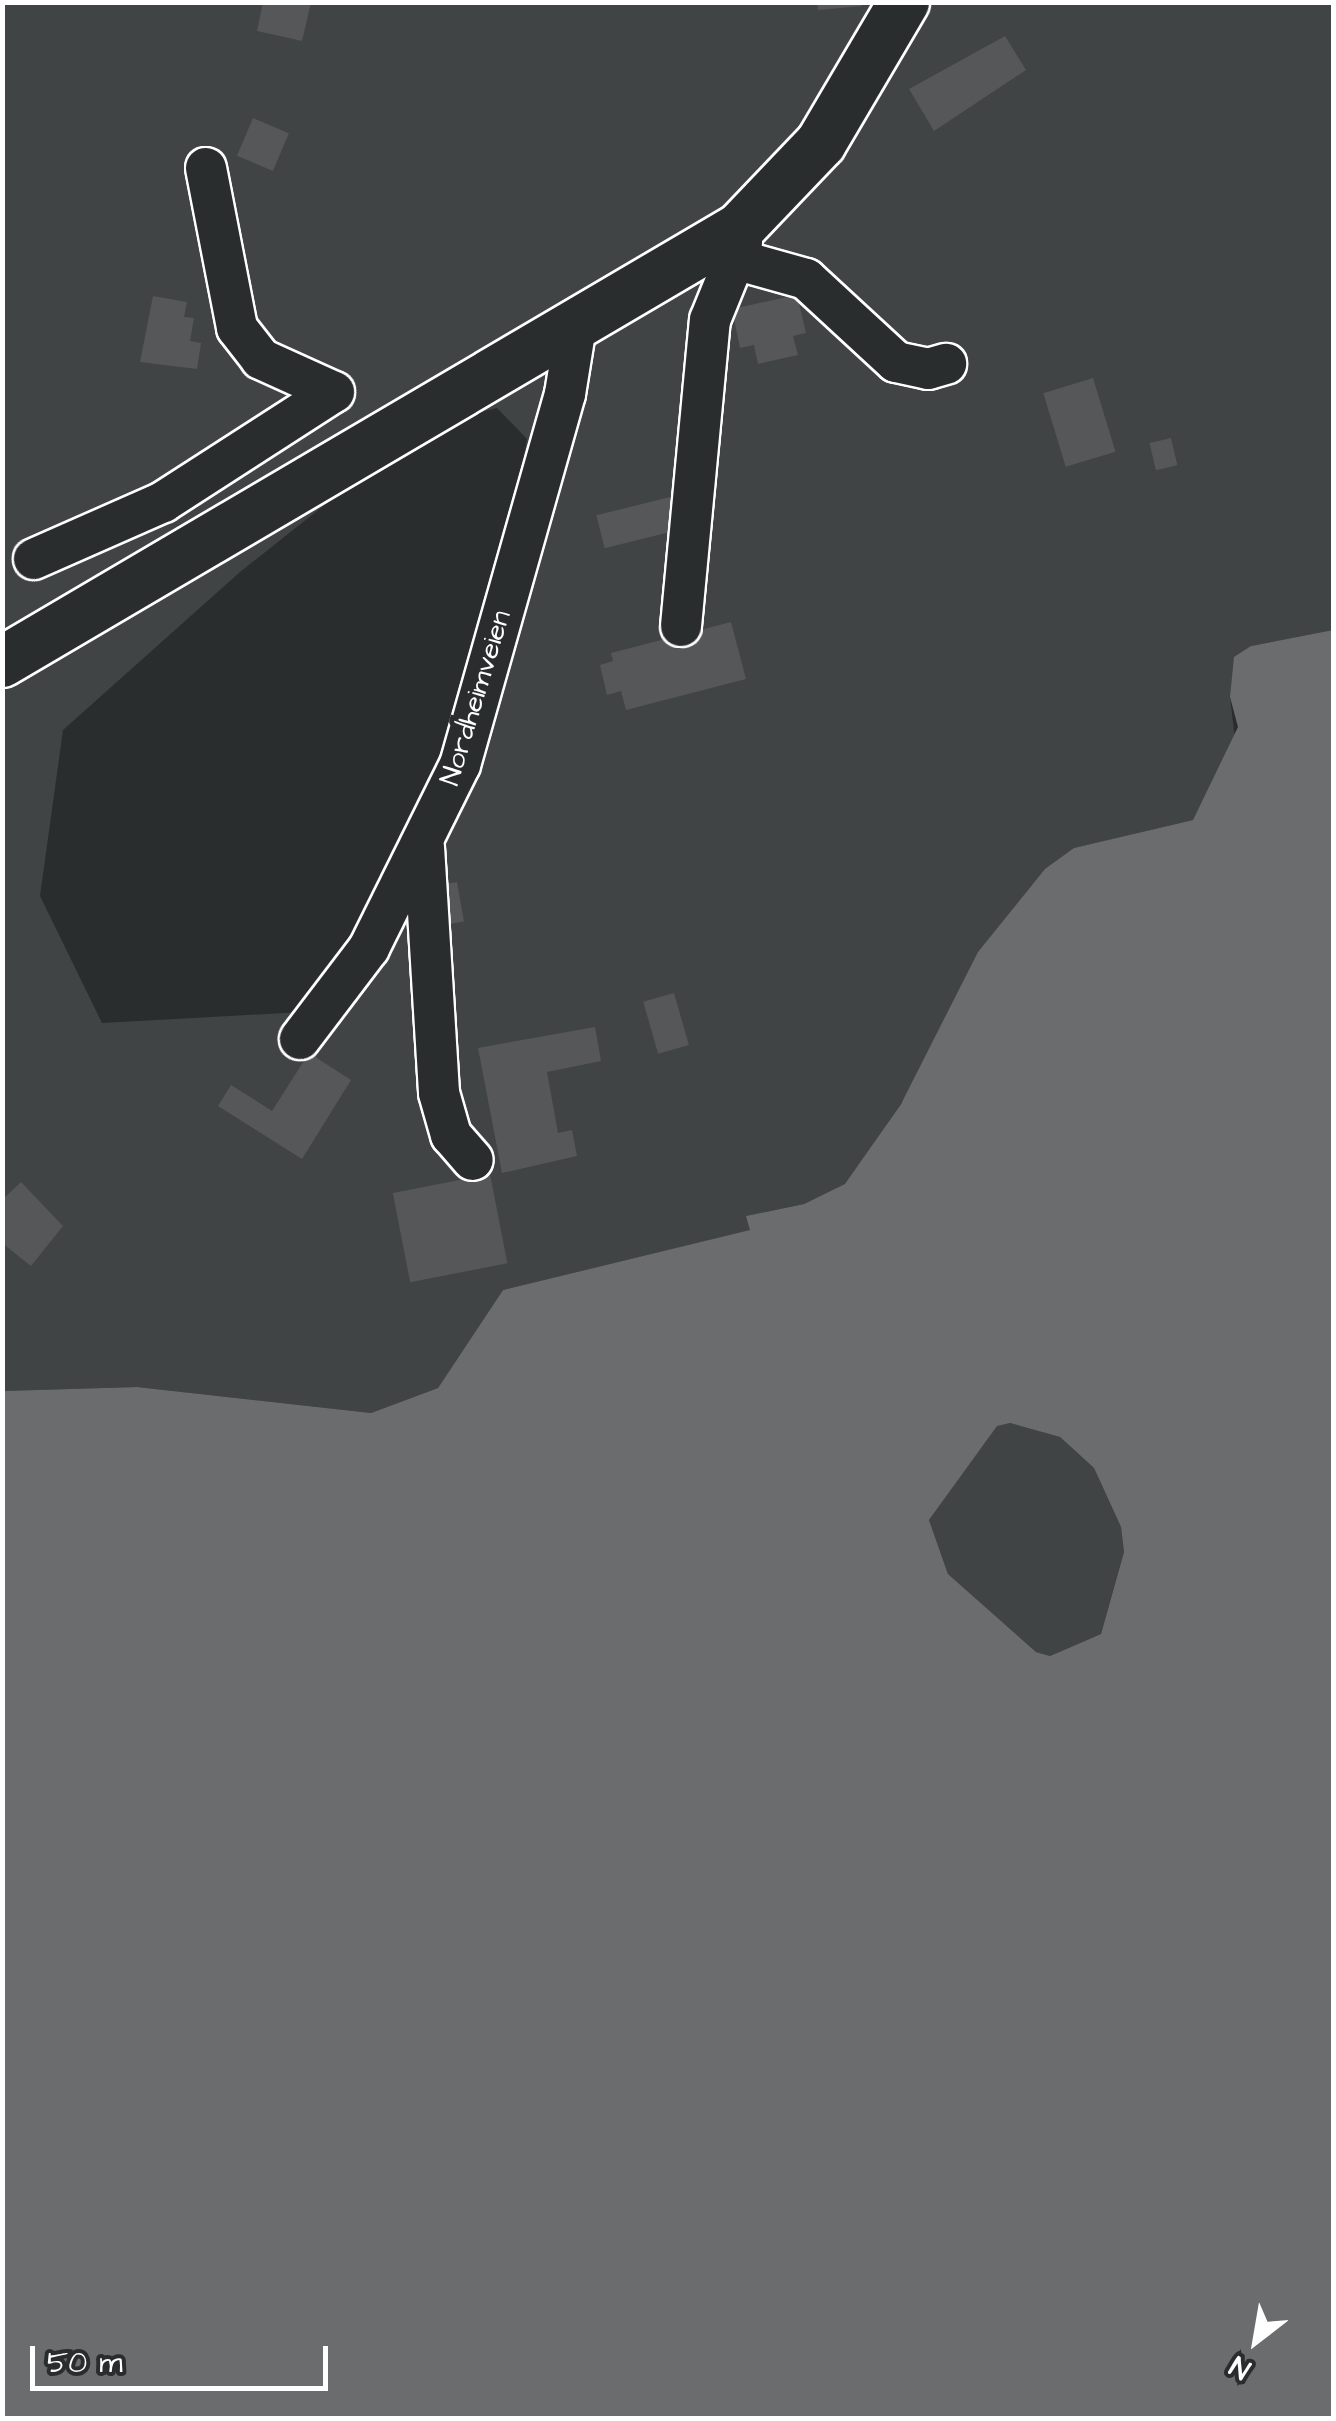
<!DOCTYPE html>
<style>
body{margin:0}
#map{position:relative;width:1336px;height:2421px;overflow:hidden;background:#2a2d2e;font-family:"Architects Daughter",sans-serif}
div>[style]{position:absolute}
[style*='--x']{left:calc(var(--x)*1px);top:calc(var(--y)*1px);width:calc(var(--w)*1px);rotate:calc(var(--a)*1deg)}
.green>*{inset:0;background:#414445}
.water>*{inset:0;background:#6a6c6d}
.building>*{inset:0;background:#555758;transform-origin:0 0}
.roads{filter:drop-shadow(2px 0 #fff) drop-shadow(-2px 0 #fff) drop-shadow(0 2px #fff) drop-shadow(0 -2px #fff)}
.minor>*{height:40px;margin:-20px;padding:0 20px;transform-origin:20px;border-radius:20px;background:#2a2d2e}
.major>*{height:50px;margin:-25px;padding:0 25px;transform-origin:25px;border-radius:25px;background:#2a2d2e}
span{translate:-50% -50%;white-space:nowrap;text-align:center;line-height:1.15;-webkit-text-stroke:10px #2a2d2e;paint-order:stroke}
.street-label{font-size:28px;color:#fff}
.frame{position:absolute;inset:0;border:5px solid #fff;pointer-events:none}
.north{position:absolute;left:1206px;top:2291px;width:100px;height:100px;-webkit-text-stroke:8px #2a2d2e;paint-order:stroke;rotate:211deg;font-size:28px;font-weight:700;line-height:40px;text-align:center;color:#fff}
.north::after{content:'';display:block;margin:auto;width:35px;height:45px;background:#fff;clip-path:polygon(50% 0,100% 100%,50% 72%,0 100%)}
.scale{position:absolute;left:30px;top:2346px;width:298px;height:45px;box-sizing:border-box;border:5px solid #fff;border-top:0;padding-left:12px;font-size:30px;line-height:35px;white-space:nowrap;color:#fff;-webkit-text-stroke:8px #2a2d2e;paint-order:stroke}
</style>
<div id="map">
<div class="green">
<i style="clip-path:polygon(evenodd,2px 3px,1333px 3px,1333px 630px,1251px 646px,1230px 697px,1235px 739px,1193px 820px,1075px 848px,846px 1184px,804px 1204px,747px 1216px,751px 1230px,503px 1290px,438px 1388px,371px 1413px,137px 1387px,3px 1391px,2px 3px,497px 408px,527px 439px,486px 671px,403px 891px,303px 1012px,102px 1023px,40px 896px,63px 730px,240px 572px,424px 426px,497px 408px)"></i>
<i style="clip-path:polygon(1010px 1423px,1060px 1437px,1094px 1468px,1121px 1527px,1124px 1552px,1101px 1634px,1050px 1656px,1036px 1652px,948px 1574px,929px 1520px,997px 1425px)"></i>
</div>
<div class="water">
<i style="clip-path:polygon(evenodd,1333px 630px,1333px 2418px,3px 2418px,3px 1391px,137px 1387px,371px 1413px,438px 1388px,503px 1290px,750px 1230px,746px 1216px,804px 1204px,845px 1184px,901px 1104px,978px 952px,1045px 869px,1074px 848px,1193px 820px,1238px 727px,1230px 697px,1234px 657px,1251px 646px,1333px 630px,1010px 1423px,1060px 1437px,1094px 1468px,1121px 1527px,1124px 1552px,1101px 1634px,1050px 1656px,1036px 1652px,948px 1574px,929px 1520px,997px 1426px,1010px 1423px)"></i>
</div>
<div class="building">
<i style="clip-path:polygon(263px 2px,311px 2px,302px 41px,257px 31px)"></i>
<i style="clip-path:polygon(817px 2px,861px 2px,862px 6px,818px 10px)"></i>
<i style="clip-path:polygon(1005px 36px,1026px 70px,934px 131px,909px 89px)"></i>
<i style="left:253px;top:118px;width:39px;height:41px;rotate:23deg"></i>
<i style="clip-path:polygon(797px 295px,806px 333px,793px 336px,798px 355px,758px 364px,754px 345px,740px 348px,732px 309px)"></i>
<i style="clip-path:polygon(153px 296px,187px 302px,184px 317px,194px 318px,190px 341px,201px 343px,197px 369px,140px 362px)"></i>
<i style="left:1093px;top:378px;width:77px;height:52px;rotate:73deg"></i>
<i style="left:1171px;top:438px;width:28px;height:22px;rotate:77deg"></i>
<i style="left:674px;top:496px;width:34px;height:80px;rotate:76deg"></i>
<i style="clip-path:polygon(731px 622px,746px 679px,626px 710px,621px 691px,607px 695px,600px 665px,613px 661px,611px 653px)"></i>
<i style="left:457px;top:882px;width:40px;height:22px;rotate:80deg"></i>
<i style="left:674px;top:993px;width:54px;height:32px;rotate:74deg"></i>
<i style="clip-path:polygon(595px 1027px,601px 1061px,547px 1072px,558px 1133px,572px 1130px,577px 1156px,502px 1173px,478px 1048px)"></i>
<i style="clip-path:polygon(309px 1053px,351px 1080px,302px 1159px,218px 1106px,231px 1085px,272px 1111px)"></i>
<i style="left:490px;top:1174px;width:91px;height:99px;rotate:79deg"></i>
<i style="clip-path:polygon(21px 1182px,63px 1226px,31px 1266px,2px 1243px,2px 1200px)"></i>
</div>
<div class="roads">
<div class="minor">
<i style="--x:206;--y:168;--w:163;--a:79"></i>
<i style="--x:237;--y:328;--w:39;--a:52"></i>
<i style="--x:261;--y:359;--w:80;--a:24.3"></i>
<i style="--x:731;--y:258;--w:78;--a:15.6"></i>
<i style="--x:806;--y:279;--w:122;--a:42.7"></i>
<i style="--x:896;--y:362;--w:33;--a:12"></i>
<i style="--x:928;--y:369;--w:19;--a:-16"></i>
<i style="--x:34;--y:559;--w:141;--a:-23.8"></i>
<i style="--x:163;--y:502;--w:203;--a:-32.8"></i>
<i style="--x:681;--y:626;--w:307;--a:-84.6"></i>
<i style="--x:710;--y:320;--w:85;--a:-67.9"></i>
<i style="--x:742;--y:241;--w:13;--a:-99"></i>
<i style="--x:424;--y:847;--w:246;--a:86.5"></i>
<i style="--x:439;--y:1093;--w:44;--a:74.1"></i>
<i style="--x:451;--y:1135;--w:33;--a:49"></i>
<i style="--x:300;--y:1039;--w:114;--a:-52.8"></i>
<i style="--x:369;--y:948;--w:204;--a:-63.6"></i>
<i style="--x:460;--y:765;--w:386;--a:-74.2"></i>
<i style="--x:565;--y:394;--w:69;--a:-80.8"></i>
</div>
<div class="major">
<i style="--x:2;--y:662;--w:856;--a:-30.46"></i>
<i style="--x:740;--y:228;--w:117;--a:-46.4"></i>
<i style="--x:821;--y:143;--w:164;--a:-59.5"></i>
</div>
</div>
<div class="street-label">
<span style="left:476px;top:698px;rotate:-73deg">Nordheimveien</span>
</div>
<div class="frame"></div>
<div class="north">N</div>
<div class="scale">50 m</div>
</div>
